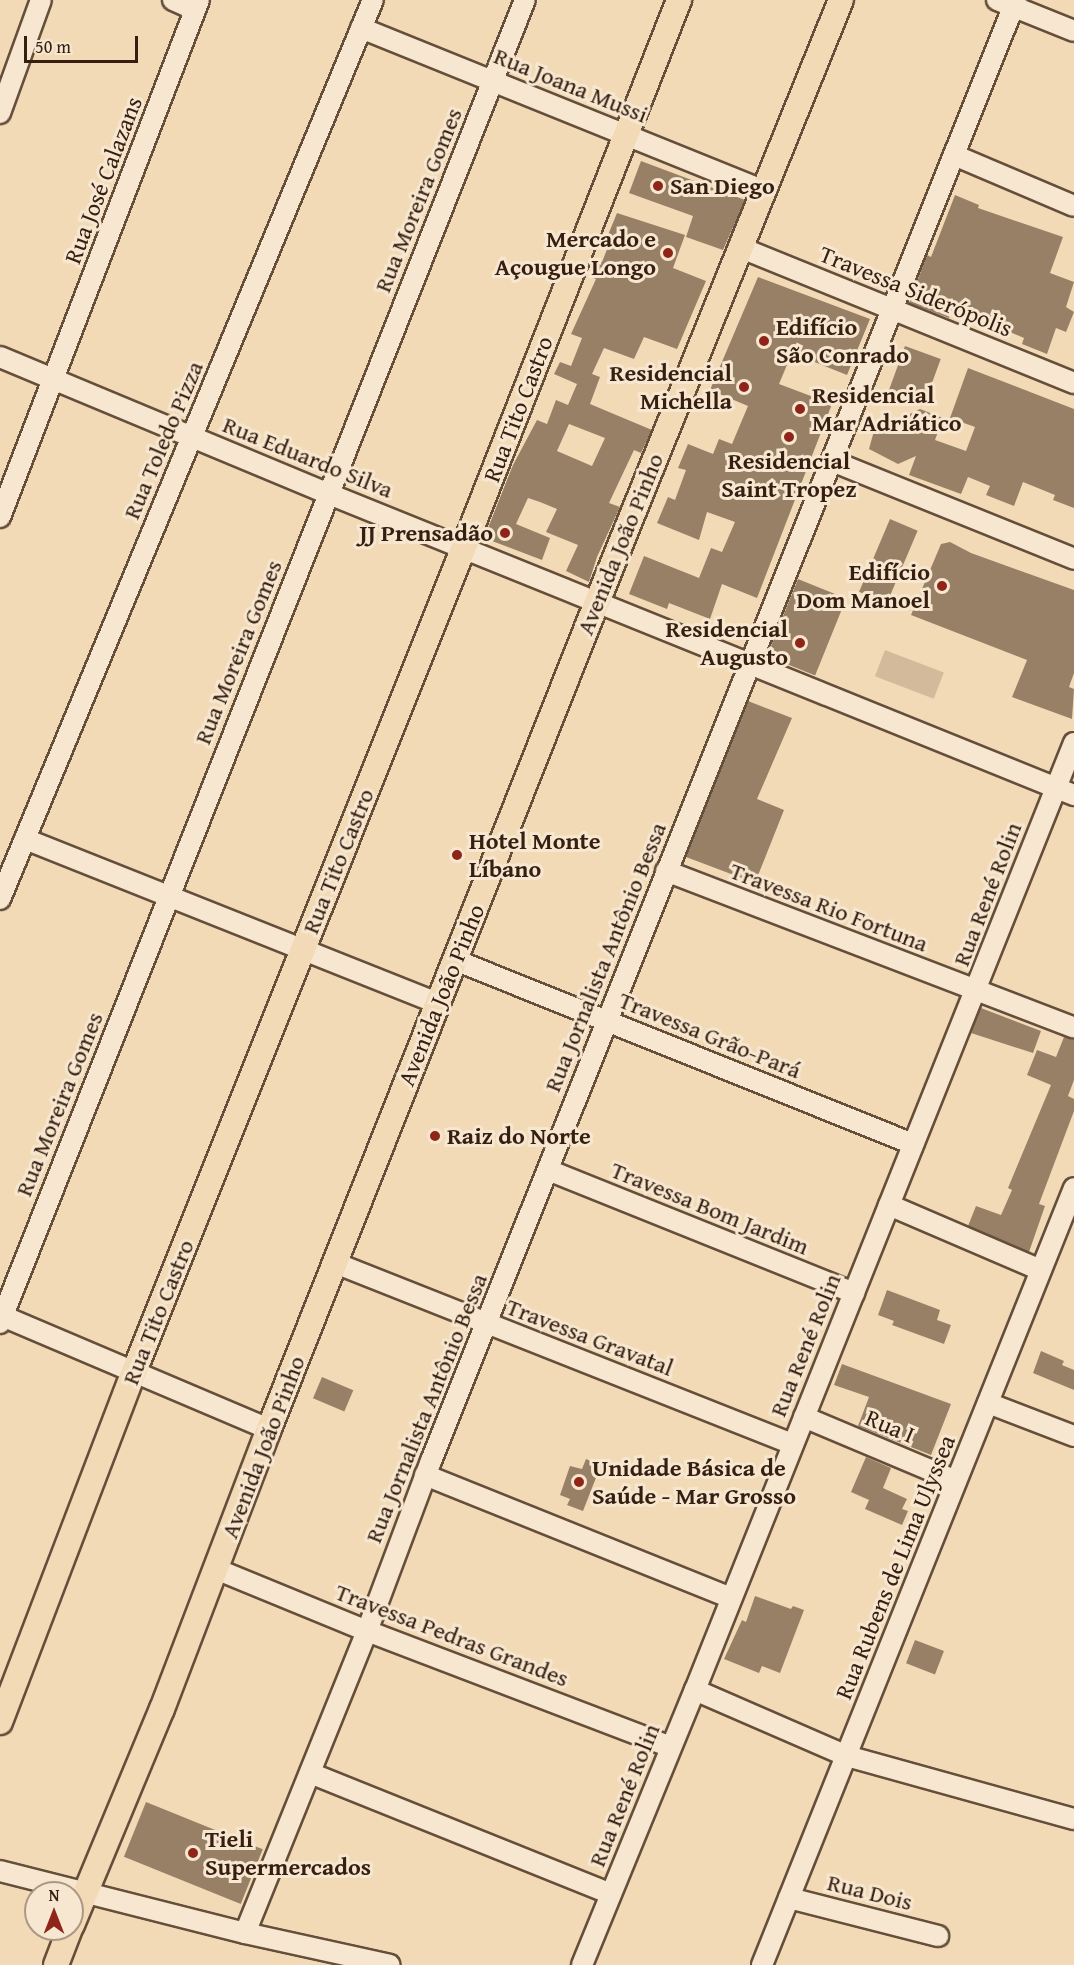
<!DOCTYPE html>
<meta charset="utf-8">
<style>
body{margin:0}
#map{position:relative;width:1074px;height:1965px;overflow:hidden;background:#f2dab7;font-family:"Gentium Book Plus",serif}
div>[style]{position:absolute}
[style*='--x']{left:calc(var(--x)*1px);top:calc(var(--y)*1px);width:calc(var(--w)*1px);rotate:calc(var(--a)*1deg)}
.green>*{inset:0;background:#d2ba9b;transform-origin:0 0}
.building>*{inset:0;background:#988067;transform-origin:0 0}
.roads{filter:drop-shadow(2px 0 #654e3a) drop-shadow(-2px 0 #654e3a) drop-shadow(0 2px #654e3a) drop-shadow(0 -2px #654e3a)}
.minor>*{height:20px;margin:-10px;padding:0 10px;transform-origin:10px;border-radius:10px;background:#f7e7d0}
.major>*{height:24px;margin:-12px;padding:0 12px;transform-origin:12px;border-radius:12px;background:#f2dab7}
.dots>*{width:16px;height:16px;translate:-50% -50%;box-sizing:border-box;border:3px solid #f7e7d0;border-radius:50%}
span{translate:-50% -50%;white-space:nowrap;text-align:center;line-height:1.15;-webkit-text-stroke:6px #f7e7d0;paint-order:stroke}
.street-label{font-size:24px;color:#361f11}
.poi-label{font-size:24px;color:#361f11;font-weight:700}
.left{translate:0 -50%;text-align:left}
.right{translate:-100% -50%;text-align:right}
.north{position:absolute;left:24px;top:1881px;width:60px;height:60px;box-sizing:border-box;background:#f7e7d0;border:2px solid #aa9784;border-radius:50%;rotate:0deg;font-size:16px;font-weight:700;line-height:24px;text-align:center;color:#361f11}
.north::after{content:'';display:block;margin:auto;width:21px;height:27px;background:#8f2418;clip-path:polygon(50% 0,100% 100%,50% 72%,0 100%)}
.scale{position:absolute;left:24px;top:36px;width:114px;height:27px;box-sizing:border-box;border:3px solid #361f11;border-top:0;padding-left:8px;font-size:18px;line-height:21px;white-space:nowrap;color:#361f11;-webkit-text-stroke:4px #f7e7d0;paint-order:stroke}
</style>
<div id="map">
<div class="green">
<i style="left:885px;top:650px;width:63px;height:28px;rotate:21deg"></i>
</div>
<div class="building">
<i style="clip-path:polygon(641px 161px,745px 200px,723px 250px,686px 237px,693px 216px,629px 193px)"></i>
<i style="clip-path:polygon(955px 195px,979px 205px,978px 208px,1063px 237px,1050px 273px,1074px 282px,1066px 307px,1074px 312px,1066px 332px,1056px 328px,1047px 354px,1022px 344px,1024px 338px,953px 308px,949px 318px,909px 303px,927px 255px,931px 257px)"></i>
<i style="clip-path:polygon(evenodd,617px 213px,685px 235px,673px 268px,706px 281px,677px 349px,644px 337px,634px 359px,604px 348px,592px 374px,600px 377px,590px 404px,652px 430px,641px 453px,634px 450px,609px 503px,620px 507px,597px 557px,589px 582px,566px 571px,578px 545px,546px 532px,557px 509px,540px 502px,528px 498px,516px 524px,550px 538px,542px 560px,484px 538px,513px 465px,537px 420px,547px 424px,556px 400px,568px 405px,577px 384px,554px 374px,560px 362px,571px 366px,582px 338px,571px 334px,596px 279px,591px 277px,598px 261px,602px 262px,612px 237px,608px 235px,617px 213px,569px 424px,605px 438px,592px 466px,557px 451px,569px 424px)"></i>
<i style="clip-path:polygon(758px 277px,870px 319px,847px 375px,792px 353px,779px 384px,832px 404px,757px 598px,722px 584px,710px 619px,669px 603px,667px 609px,629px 594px,644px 556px,699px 578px,711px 548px,722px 552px,735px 522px,707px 512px,699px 540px,657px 523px,668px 497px,675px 500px,686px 470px,678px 468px,688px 444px,713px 454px,719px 439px,732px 444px,748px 406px,710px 390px)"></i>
<i style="left:905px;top:346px;width:38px;height:50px;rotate:20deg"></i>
<i style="clip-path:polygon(968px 368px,1074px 409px,1074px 508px,1053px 500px,1055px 495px,1023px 482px,1014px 506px,986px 495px,990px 486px,968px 477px,961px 494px,909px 475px,916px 456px,898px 464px,869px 449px,877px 420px,888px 425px,920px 409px,943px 418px,935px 440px,966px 451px,975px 427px,950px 418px)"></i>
<i style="left:890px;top:519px;width:30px;height:79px;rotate:23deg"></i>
<i style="clip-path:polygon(950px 542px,971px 553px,1074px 590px,1074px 673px,1069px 687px,1074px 689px,1072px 719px,1012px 697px,1027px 660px,911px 615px,941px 544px)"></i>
<i style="left:798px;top:579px;width:52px;height:83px;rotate:22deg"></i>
<i style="clip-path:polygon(748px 701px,792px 718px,757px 799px,784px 810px,755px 883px,686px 857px)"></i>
<i style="clip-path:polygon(981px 1008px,1041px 1031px,1033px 1053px,971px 1033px)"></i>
<i style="clip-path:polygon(1064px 1037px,1074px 1040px,1074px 1080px,1068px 1096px,1074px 1099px,1074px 1111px,1039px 1204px,1045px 1206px,1029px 1252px,968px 1226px,976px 1206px,1001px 1215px,1012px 1190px,1008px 1188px,1051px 1085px,1027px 1075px,1037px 1050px,1056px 1057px)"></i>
<i style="clip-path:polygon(887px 1290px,940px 1310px,937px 1320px,951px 1325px,944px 1344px,892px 1325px,894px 1321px,878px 1315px)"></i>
<i style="clip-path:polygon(1041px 1351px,1064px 1361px,1062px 1365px,1074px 1370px,1074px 1390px,1033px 1373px)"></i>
<i style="clip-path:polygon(842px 1364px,951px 1404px,931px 1455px,858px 1426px,869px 1397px,834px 1385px)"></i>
<i style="left:322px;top:1377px;width:34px;height:23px;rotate:23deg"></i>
<i style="clip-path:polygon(866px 1457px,891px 1468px,883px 1488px,907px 1499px,902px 1509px,908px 1511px,902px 1525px,865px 1509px,869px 1500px,851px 1492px)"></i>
<i style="clip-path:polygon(586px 1459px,601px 1465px,583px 1511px,567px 1505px,570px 1499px,560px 1495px,570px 1466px,582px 1469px)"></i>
<i style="clip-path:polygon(755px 1596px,791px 1609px,793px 1606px,804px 1610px,780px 1673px,762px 1666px,759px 1673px,724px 1659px,742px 1620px,746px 1622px)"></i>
<i style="left:915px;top:1640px;width:31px;height:25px;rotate:21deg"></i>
<i style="left:146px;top:1802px;width:126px;height:59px;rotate:22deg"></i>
</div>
<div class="roads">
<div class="minor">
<i style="--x:173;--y:0;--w:24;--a:24"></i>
<i style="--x:997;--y:0;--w:83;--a:21.9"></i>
<i style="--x:361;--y:28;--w:432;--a:22"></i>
<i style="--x:0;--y:113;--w:120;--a:-70.1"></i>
<i style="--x:954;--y:155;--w:130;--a:23"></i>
<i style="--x:739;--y:247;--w:362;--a:22.1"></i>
<i style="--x:0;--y:357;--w:356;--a:22.6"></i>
<i style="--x:329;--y:494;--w:804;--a:22"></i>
<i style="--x:832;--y:461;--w:261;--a:22"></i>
<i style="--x:0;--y:517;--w:554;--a:-68.95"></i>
<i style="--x:25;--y:839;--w:444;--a:21.7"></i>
<i style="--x:666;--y:871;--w:437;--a:21"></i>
<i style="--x:0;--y:899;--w:973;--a:-67.47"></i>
<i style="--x:455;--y:960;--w:494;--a:21.9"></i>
<i style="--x:548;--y:1170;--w:330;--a:21.9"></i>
<i style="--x:889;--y:1205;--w:165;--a:23.2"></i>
<i style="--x:335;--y:1263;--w:492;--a:21.6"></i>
<i style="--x:0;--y:1315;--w:292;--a:23"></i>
<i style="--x:0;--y:1323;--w:1423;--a:-68.36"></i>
<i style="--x:988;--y:1403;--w:92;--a:21"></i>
<i style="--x:804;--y:1417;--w:165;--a:22.8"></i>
<i style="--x:425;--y:1475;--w:330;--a:21.9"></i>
<i style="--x:216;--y:1569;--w:163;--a:22.3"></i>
<i style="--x:367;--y:1631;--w:324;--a:20.9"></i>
<i style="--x:695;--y:1690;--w:166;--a:23.5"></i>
<i style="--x:847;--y:1756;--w:236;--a:15.5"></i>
<i style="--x:310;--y:1773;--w:324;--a:21.9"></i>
<i style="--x:0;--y:1871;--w:253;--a:14.2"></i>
<i style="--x:245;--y:1933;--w:148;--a:12.4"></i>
<i style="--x:789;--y:1898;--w:154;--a:14.3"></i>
<i style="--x:245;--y:1933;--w:326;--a:-68"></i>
<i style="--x:367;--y:1631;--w:182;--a:-69.4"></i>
<i style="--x:431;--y:1461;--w:1574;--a:-68.18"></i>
<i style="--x:582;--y:1965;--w:297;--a:-67.7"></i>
<i style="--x:695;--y:1690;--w:1020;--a:-68.19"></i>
<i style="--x:762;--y:1965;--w:837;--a:-68.12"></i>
</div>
<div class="major">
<i style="--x:0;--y:1722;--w:375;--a:-69.1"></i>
<i style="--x:134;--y:1372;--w:889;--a:-68.2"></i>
<i style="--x:464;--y:547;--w:588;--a:-68.54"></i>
<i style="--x:72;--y:1925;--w:234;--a:-67.4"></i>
<i style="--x:162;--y:1709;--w:300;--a:-69.1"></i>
<i style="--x:269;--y:1429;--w:863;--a:-68.37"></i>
<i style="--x:587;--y:627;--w:676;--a:-67.95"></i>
<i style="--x:56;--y:1965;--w:39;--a:-69"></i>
</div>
</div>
<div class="dots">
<i style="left:658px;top:186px;background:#8f2418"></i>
<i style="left:668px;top:253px;background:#8f2418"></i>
<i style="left:764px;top:341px;background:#8f2418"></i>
<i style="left:744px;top:387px;background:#8f2418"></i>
<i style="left:800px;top:409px;background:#8f2418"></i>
<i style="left:789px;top:437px;background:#8f2418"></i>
<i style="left:505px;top:533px;background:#8f2418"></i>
<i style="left:942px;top:586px;background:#8f2418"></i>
<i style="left:800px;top:643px;background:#8f2418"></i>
<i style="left:457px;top:855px;background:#8f2418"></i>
<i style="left:435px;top:1136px;background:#8f2418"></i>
<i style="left:579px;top:1482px;background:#8f2418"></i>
<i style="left:193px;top:1853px;background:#8f2418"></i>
</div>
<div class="street-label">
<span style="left:571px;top:85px;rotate:22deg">Rua Joana Mussi</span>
<span style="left:103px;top:180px;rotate:-69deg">Rua José Calazans</span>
<span style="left:418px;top:200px;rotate:-68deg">Rua Moreira Gomes</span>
<span style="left:916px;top:291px;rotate:22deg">Travessa Siderópolis</span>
<span style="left:518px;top:409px;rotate:-69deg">Rua Tito Castro</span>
<span style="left:163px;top:440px;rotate:-67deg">Rua Toledo Pizza</span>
<span style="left:308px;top:457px;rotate:22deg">Rua Eduardo Silva</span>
<span style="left:620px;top:544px;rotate:-68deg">Avenida João Pinho</span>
<span style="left:238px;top:652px;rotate:-68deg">Rua Moreira Gomes</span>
<span style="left:338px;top:861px;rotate:-68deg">Rua Tito Castro</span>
<span style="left:987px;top:894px;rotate:-69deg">Rua René Rolin</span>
<span style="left:829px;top:907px;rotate:21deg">Travessa Rio Fortuna</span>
<span style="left:605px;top:957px;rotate:-68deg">Rua Jornalista Antônio Bessa</span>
<span style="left:441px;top:995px;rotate:-68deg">Avenida João Pinho</span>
<span style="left:710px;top:1035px;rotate:22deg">Travessa Grão-Pará</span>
<span style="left:59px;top:1104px;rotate:-68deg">Rua Moreira Gomes</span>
<span style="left:710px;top:1208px;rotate:22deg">Travessa Bom Jardim</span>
<span style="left:158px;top:1312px;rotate:-68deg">Rua Tito Castro</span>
<span style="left:590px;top:1337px;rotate:21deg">Travessa Gravatal</span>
<span style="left:805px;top:1345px;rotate:-68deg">Rua René Rolin</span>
<span style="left:426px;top:1408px;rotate:-68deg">Rua Jornalista Antônio Bessa</span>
<span style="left:890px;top:1426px;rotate:23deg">Rua I</span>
<span style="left:263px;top:1447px;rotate:-69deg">Avenida João Pinho</span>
<span style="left:895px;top:1567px;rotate:-68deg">Rua Rubens de Lima Ulyssea</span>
<span style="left:452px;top:1635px;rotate:21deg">Travessa Pedras Grandes</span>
<span style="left:624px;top:1795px;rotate:-68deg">Rua René Rolin</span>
<span style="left:870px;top:1892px;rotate:14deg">Rua Dois</span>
</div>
<div class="poi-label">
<span class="left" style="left:670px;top:186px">San Diego</span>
<span class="right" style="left:656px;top:253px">Mercado e<br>Açougue Longo</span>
<span class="left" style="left:776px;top:341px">Edifício<br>São Conrado</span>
<span class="right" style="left:732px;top:387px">Residencial<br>Michella</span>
<span class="left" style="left:812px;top:409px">Residencial<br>Mar Adriático</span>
<span style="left:789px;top:475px">Residencial<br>Saint Tropez</span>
<span class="right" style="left:493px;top:533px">JJ Prensadão</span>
<span class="right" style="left:930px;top:586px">Edifício<br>Dom Manoel</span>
<span class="right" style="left:788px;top:643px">Residencial<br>Augusto</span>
<span class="left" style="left:469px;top:855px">Hotel Monte<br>Líbano</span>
<span class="left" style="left:447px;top:1136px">Raiz do Norte</span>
<span class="left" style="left:592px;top:1482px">Unidade Básica de<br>Saúde - Mar Grosso</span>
<span class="left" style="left:205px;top:1853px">Tieli<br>Supermercados</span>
</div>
<div class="north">N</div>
<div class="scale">50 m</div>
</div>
